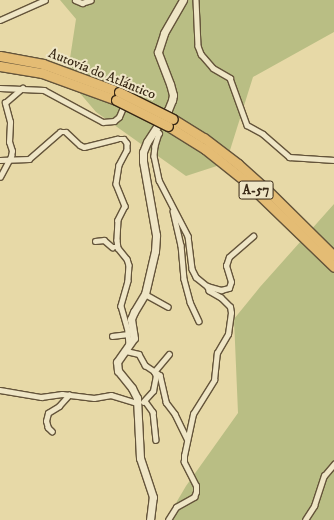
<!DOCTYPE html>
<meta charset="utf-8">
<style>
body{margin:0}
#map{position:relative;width:334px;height:520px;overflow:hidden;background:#e7d9a7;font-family:"IM FELL DW Pica",serif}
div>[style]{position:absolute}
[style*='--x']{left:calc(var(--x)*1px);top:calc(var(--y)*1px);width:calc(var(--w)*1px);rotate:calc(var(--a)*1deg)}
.green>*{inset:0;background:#b9be84}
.roads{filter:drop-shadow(1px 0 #64543a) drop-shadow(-1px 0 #64543a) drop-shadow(0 1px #64543a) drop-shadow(0 -1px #64543a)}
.street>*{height:4.5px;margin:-2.25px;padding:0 2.25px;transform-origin:2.25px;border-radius:2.25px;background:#efe6c6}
.secondary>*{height:7px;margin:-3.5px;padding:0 3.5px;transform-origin:3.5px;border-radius:3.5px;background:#efe6c6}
.highway>*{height:9px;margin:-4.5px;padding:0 4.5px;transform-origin:4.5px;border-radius:4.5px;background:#e4bc74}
.bridges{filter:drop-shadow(1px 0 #382815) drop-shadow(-1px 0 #382815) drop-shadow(0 1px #382815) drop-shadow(0 -1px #382815)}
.highway-bridge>*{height:9px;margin:-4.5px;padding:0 4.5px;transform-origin:4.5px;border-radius:4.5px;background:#e4bc74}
span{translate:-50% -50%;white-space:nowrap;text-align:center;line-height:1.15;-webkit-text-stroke:4px #efe6c6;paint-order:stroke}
.shield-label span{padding:1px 3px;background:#efe6c6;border:1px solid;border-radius:3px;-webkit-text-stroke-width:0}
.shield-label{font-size:13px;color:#382815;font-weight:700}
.street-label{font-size:14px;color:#382815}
</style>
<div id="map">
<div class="green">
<i style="clip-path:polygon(60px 0,334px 0,334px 32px,253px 77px,226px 163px,186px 176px,96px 112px,67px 78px,76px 19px)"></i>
<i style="clip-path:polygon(334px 204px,334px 520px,166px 520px,186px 486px,238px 413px,234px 319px,260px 287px)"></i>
</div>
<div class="roads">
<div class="street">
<i style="--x:75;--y:0;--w:8;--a:23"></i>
<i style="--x:82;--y:3;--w:9;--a:-18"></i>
<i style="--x:196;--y:0;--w:46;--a:87.5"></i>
<i style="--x:198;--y:46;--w:9;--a:69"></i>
<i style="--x:201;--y:54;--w:18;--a:49"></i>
<i style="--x:213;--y:68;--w:20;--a:30"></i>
<i style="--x:230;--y:78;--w:50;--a:70.1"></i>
<i style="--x:247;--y:125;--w:18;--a:29"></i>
<i style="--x:263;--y:134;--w:35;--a:41"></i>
<i style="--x:289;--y:157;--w:45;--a:3.8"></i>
<i style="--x:0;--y:20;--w:49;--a:-24"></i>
<i style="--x:0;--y:88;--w:44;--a:2.6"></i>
<i style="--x:44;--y:90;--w:67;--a:28.5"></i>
<i style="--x:103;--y:122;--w:11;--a:-5"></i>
<i style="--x:114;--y:121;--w:6;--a:-39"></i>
<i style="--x:119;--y:117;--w:15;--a:-67"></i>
<i style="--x:127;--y:96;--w:15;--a:-90"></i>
<i style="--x:155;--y:129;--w:6;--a:45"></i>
<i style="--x:159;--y:133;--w:14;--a:107"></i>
<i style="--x:155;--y:146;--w:10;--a:96"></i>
<i style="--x:154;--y:156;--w:25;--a:78"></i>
<i style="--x:159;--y:180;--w:63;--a:62.6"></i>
<i style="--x:188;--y:236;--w:33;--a:83"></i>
<i style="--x:192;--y:269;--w:9;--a:63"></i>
<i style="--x:196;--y:277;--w:14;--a:39"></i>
<i style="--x:207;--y:286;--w:15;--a:16"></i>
<i style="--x:221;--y:290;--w:8;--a:-14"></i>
<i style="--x:229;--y:288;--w:6;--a:-72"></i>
<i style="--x:231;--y:282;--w:17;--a:-107"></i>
<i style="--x:226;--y:266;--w:9;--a:-72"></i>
<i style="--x:229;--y:257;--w:32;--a:-41"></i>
<i style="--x:0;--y:160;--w:29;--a:-2"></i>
<i style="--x:29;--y:159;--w:41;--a:-41.1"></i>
<i style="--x:60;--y:132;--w:6;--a:0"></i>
<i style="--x:66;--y:132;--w:19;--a:43"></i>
<i style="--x:80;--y:145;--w:4;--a:27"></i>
<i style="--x:84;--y:147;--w:34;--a:-14"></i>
<i style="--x:117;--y:139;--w:7;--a:0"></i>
<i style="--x:124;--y:139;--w:5;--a:53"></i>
<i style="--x:127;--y:143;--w:7;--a:90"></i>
<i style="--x:127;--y:150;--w:17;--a:118"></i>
<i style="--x:119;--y:165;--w:19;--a:99"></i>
<i style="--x:116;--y:184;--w:24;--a:68"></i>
<i style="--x:125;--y:206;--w:16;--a:117"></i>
<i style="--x:118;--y:220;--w:20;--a:93"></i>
<i style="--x:117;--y:240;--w:8;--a:83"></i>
<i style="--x:118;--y:248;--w:14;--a:51"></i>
<i style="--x:127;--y:259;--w:6;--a:72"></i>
<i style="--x:129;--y:265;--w:16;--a:94"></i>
<i style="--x:128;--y:281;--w:26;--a:106"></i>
<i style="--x:121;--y:306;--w:26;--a:74"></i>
<i style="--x:128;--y:331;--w:14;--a:86"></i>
<i style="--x:0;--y:177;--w:24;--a:-62"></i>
<i style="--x:11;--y:156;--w:5;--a:-79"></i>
<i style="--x:12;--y:151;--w:9;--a:-108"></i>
<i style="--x:9;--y:142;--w:20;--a:-87"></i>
<i style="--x:10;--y:122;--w:20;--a:-105"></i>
<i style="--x:5;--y:103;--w:23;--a:-41"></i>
<i style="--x:173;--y:211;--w:35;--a:77"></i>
<i style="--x:181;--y:245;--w:34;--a:85"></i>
<i style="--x:184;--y:279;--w:24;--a:75"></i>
<i style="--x:190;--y:302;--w:21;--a:65"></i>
<i style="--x:95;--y:241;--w:9;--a:-6"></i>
<i style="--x:104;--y:240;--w:11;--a:41"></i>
<i style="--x:112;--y:247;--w:6;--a:0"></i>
<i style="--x:145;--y:294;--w:26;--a:29"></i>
<i style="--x:112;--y:336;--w:16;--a:-7"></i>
<i style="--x:126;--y:351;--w:13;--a:13"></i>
<i style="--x:139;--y:354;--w:13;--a:61"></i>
<i style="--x:145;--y:365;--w:18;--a:34"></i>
<i style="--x:160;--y:375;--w:28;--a:77"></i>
<i style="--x:166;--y:402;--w:15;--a:53"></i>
<i style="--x:175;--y:414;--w:28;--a:64"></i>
<i style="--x:154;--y:372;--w:23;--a:-50"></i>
<i style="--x:0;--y:390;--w:42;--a:9.7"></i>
<i style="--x:41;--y:397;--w:21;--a:-8"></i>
<i style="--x:62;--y:394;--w:32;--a:7"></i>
<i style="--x:94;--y:398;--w:17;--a:-10"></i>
<i style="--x:111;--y:395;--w:28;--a:17"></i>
<i style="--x:145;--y:401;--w:14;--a:54"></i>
<i style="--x:153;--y:412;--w:28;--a:84"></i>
<i style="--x:143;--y:402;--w:15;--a:-48"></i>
<i style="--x:153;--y:391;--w:15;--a:-79"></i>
<i style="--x:156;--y:376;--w:4;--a:-117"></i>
<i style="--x:52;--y:432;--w:6;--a:-135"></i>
<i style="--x:48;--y:428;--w:7;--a:-106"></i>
<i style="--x:46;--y:421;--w:8;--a:-76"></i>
<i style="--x:48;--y:413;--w:13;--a:-32"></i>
<i style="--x:59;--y:406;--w:15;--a:-48"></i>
<i style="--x:168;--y:520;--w:15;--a:-58"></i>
<i style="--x:176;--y:507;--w:21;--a:-29"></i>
<i style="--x:194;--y:497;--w:5;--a:-68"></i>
<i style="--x:196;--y:492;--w:6;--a:-90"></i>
<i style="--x:196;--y:486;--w:27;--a:-117"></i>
<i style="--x:184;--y:462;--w:6;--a:-90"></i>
<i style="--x:184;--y:456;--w:43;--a:-77.9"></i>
<i style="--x:193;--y:414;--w:40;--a:-58"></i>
<i style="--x:214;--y:380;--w:27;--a:-84"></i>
<i style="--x:217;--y:353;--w:22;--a:-60"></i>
<i style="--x:228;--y:334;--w:21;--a:-82"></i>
<i style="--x:231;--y:313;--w:6;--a:-99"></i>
<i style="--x:230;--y:307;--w:13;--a:-135"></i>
<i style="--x:221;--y:298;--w:14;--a:-150"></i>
<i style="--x:209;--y:291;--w:5;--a:-112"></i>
<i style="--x:305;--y:520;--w:17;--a:-57"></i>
<i style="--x:314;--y:506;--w:32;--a:-72"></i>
<i style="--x:324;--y:476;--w:16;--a:-50"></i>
</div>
<div class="secondary">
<i style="--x:150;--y:520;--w:23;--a:-83"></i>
<i style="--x:153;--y:497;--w:41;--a:-108.4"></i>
<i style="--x:140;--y:458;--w:60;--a:-92.9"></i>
<i style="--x:137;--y:398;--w:11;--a:-117"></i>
<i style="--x:132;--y:388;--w:22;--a:-129"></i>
<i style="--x:118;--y:371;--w:9;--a:-96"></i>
<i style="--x:117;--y:362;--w:29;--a:-55"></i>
<i style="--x:134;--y:338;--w:19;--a:-99"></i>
<i style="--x:131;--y:319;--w:8;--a:-67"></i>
<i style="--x:134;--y:312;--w:21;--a:-59"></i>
<i style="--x:145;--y:294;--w:44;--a:-76.9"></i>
<i style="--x:155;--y:251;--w:16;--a:-86"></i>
<i style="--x:156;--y:235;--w:75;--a:-100"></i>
<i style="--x:143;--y:161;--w:9;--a:-90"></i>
<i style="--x:143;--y:152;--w:11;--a:-68"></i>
<i style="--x:147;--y:142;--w:38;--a:-57"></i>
<i style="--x:168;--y:110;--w:11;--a:-68"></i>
<i style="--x:172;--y:100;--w:5;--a:-79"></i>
<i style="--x:173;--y:95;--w:11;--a:-105"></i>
<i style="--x:170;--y:84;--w:34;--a:-111"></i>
<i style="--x:158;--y:52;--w:20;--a:-72"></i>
<i style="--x:164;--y:33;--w:38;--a:-60"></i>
</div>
<div class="highway">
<i style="--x:0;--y:56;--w:44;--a:10.5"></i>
<i style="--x:43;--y:64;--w:81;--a:20.2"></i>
<i style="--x:0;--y:66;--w:43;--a:9.5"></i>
<i style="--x:42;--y:73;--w:79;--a:20"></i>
<i style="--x:173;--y:119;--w:36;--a:32"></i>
<i style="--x:204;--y:138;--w:43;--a:37.4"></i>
<i style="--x:238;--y:164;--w:36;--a:42"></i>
<i style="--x:265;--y:188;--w:97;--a:44.6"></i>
<i style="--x:168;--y:126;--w:44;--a:31.9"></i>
<i style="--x:205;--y:149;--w:50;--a:38.5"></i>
<i style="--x:244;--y:180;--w:125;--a:44"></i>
</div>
</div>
<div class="bridges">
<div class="highway-bridge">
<i style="--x:119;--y:92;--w:60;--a:26.6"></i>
<i style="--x:116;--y:100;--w:58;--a:26.6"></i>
</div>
</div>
<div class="shield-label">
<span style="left:256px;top:190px">A-57</span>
</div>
<div class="street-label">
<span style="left:102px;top:74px;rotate:22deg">Autovía do Atlántico</span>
</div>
</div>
